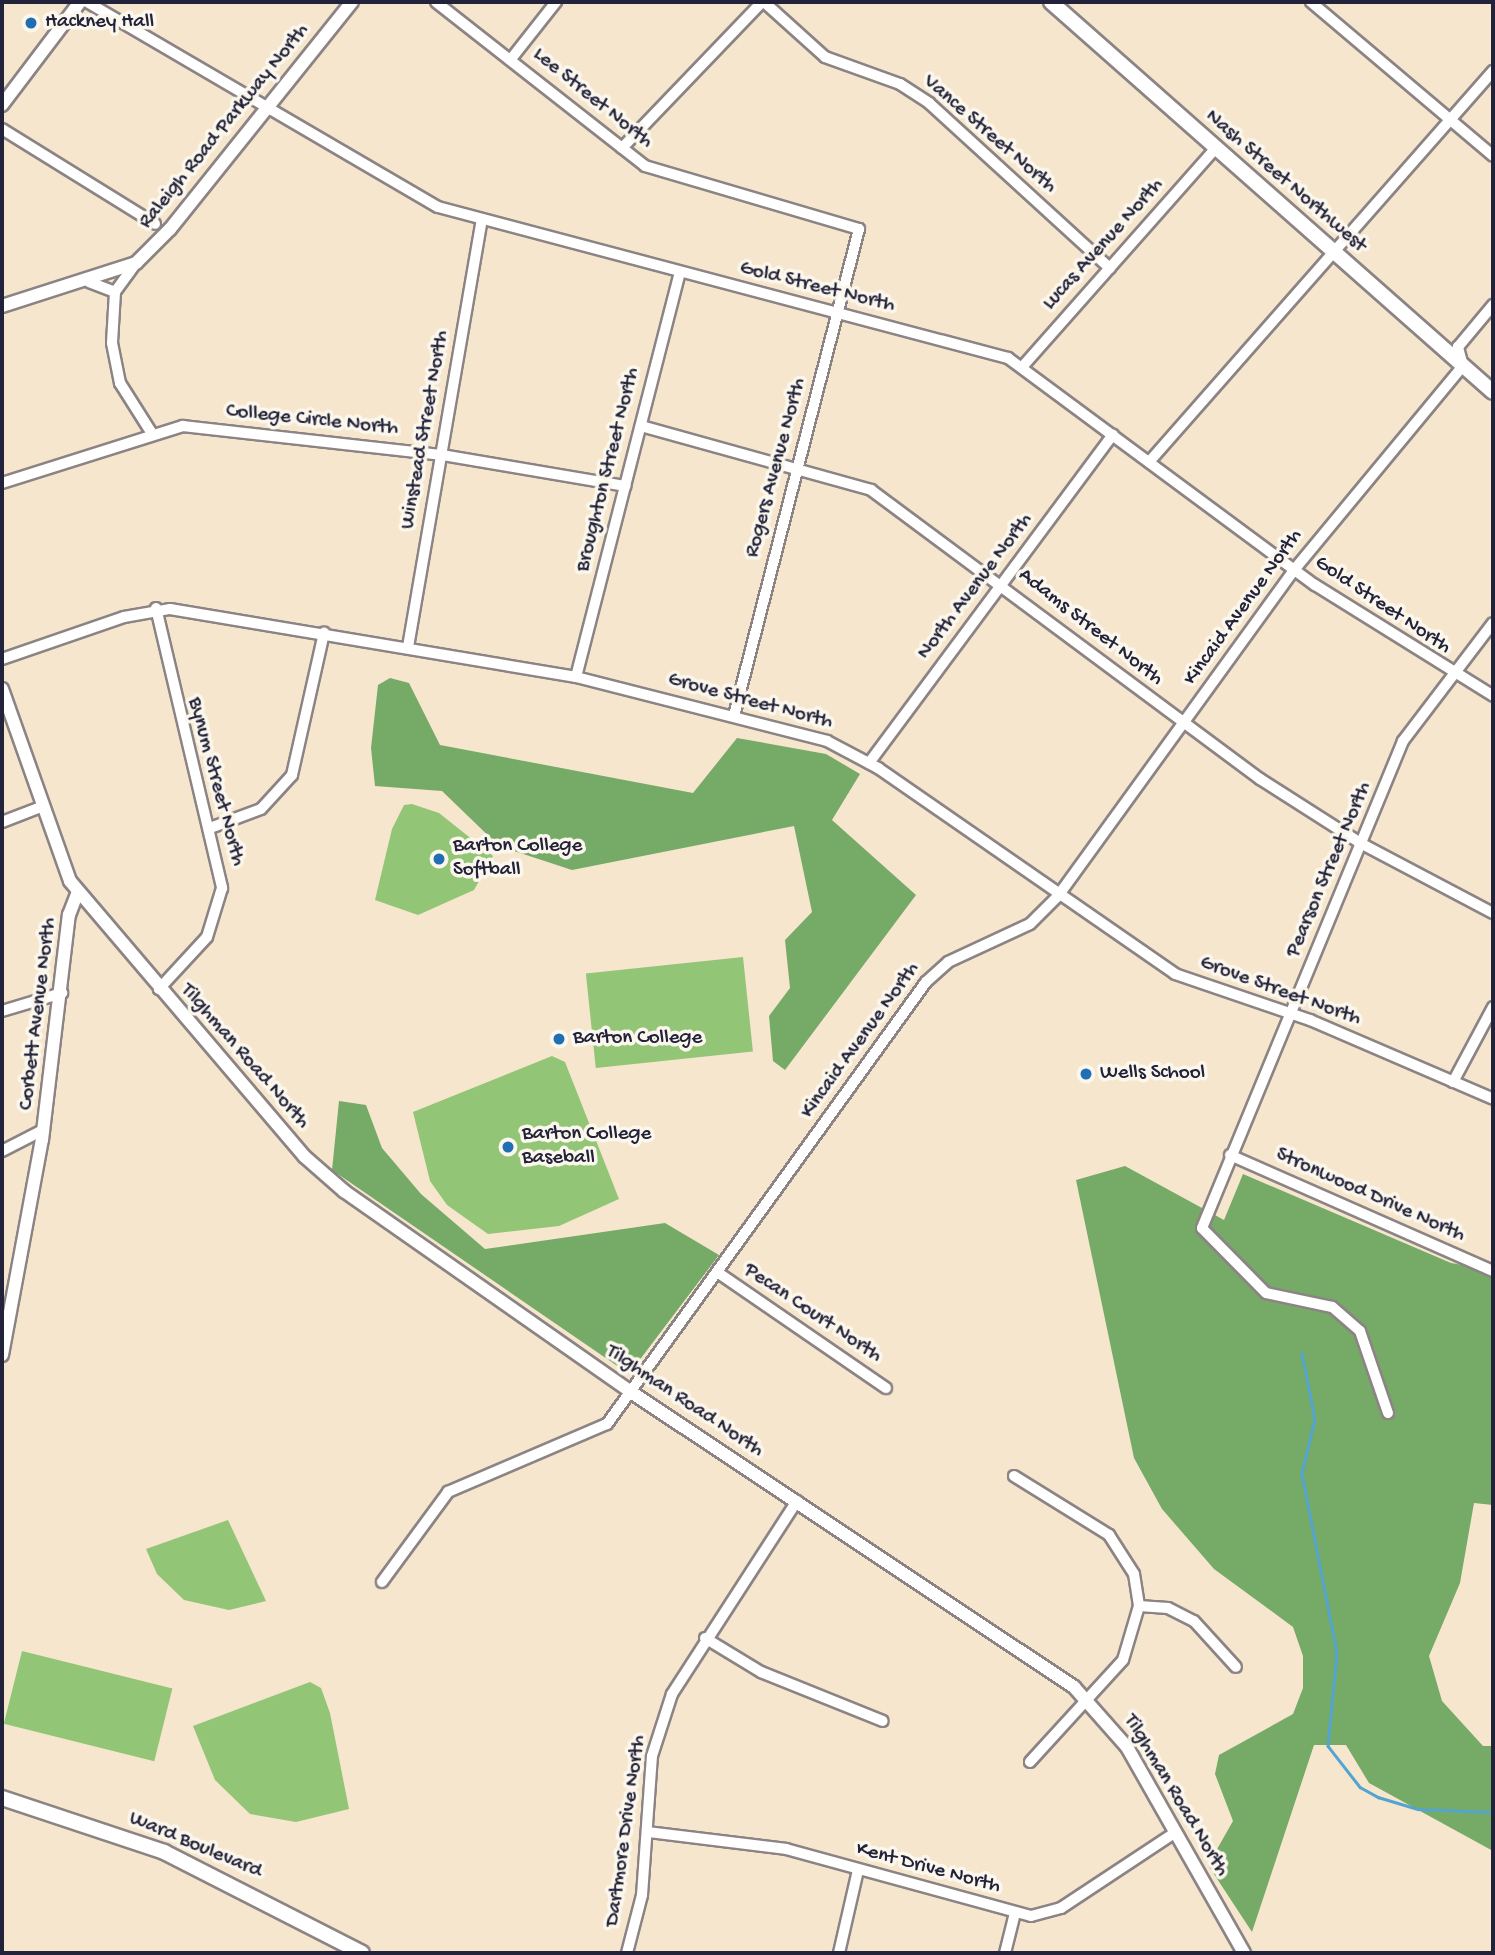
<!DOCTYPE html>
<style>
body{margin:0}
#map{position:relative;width:1495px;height:1955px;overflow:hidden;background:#f6e6ce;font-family:"Gochi Hand",sans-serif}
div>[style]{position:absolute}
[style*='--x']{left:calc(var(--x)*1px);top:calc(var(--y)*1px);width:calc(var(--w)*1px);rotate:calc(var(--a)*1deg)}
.green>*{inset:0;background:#92c576;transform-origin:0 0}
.forest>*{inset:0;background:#75aa67}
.stream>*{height:2.5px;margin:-1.25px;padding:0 1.25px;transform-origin:1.25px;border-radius:1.25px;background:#54a4ce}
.roads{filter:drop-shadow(2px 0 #8c8484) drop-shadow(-2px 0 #8c8484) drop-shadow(0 2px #8c8484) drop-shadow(0 -2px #8c8484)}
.minor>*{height:10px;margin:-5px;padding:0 5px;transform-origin:5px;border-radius:5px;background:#fff}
.tertiary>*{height:12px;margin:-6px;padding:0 6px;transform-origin:6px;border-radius:6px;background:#fff}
.secondary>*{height:14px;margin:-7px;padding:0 7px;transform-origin:7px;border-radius:7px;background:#fff}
.dots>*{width:19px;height:19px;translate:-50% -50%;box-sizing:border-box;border:4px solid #fbf7ec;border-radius:50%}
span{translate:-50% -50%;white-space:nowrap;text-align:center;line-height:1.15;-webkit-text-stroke:7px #fbf7ec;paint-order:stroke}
.poi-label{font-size:21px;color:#22223b}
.left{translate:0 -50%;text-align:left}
.street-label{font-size:21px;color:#22223b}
.frame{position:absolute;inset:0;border:4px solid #22223b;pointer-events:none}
</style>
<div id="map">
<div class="green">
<i style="clip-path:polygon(412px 804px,439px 813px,493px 856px,474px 890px,418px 915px,375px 900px,392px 829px,404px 805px)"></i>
<i style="left:743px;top:957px;width:95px;height:158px;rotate:84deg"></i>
<i style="clip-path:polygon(552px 1056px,565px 1062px,619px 1199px,559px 1226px,488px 1234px,447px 1205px,430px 1181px,413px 1112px)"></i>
<i style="clip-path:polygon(228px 1520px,266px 1601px,229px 1610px,184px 1600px,157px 1574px,146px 1549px)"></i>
<i style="left:22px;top:1651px;width:155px;height:75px;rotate:14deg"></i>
<i style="clip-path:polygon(310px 1682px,321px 1688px,330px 1713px,349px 1809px,296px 1822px,250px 1814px,215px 1780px,193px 1726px)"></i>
</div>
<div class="forest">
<i style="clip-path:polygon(390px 678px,409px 683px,440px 745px,693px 793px,737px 738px,826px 754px,860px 774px,832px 820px,916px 895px,785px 1070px,773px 1061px,769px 1016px,790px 988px,785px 940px,812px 912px,794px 826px,572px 870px,499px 846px,442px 791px,375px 786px,371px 748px,378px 685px)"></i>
<i style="clip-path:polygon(339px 1101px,366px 1105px,382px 1148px,421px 1194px,485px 1249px,665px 1223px,719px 1255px,629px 1374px,332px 1170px)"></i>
<i style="clip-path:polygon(1125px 1166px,1224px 1220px,1243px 1174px,1451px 1263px,1493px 1270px,1493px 1505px,1474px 1503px,1460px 1583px,1429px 1656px,1442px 1701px,1483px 1746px,1493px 1746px,1493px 1851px,1369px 1783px,1346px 1745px,1314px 1745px,1252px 1932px,1208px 1865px,1233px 1821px,1215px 1774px,1219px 1755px,1293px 1714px,1303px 1688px,1303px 1656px,1293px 1627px,1214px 1569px,1162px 1509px,1134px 1458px,1076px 1180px)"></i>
</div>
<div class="stream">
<i style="--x:1302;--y:1353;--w:67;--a:78.9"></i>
<i style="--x:1315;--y:1419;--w:57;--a:103.3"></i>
<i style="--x:1302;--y:1474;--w:182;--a:78.9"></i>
<i style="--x:1337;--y:1653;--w:93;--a:95.5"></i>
<i style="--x:1328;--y:1746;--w:52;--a:52"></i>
<i style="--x:1360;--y:1787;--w:21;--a:29"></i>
<i style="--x:1378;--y:1797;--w:42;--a:16.7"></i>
<i style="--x:1418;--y:1809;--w:75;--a:2.3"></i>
</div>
<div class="roads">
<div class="minor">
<i style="--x:87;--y:2;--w:406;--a:30.3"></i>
<i style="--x:438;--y:207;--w:590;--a:14.84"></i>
<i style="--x:1008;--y:358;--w:382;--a:36.5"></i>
<i style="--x:1315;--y:585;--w:210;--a:31.9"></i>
<i style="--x:436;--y:2;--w:266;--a:38.1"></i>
<i style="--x:645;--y:166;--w:223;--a:16.4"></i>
<i style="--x:859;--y:229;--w:503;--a:104.4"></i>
<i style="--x:764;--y:2;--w:82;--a:42"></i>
<i style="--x:825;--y:57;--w:80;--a:19.8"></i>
<i style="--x:900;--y:84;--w:35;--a:33"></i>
<i style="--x:929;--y:103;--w:245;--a:42.4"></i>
<i style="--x:1311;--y:2;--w:238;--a:40.2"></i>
<i style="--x:511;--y:59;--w:73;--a:-51.7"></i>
<i style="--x:2;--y:129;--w:180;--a:31.8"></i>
<i style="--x:622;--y:148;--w:202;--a:-46.2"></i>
<i style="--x:136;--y:263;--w:36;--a:126"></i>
<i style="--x:115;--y:292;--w:51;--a:93.4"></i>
<i style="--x:112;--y:343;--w:41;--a:78.7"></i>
<i style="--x:120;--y:383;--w:58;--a:57.7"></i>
<i style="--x:89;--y:282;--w:28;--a:21"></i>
<i style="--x:1023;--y:366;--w:290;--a:-48.5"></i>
<i style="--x:641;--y:426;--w:239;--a:15.5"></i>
<i style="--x:871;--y:490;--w:485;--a:36.6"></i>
<i style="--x:1260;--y:779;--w:121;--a:32.5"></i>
<i style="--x:1362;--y:844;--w:148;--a:27.8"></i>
<i style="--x:1149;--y:462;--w:521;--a:-48.66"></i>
<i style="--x:2;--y:483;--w:190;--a:-17.5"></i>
<i style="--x:183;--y:426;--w:261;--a:6.4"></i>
<i style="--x:442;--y:455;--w:186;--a:9.6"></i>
<i style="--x:156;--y:608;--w:288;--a:76.7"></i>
<i style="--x:222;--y:888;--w:51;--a:107"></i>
<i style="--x:207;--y:937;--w:71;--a:132.7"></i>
<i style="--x:408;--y:647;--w:433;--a:-80.2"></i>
<i style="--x:2;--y:659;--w:129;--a:-19"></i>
<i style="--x:124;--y:617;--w:47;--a:-9.9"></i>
<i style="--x:170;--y:609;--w:412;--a:9.5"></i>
<i style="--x:576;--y:677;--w:259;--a:14.3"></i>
<i style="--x:827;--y:741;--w:58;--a:27.9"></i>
<i style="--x:878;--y:768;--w:361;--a:34.7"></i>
<i style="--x:1175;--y:974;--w:143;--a:18.8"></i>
<i style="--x:1310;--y:1020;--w:199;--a:23.3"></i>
<i style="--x:576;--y:677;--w:417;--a:-75.6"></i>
<i style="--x:869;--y:763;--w:409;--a:-53.4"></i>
<i style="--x:2;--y:822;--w:42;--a:-21"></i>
<i style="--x:210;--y:828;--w:54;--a:-20.4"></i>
<i style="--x:261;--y:809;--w:46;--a:-47.6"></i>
<i style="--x:292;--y:775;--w:146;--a:-77.3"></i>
<i style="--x:2;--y:1011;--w:63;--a:-16.7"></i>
<i style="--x:1453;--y:1082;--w:85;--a:-61.9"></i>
<i style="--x:2;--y:1151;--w:46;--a:-27.1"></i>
<i style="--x:1230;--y:1155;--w:287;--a:23.8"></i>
<i style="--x:717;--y:1272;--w:205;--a:34.5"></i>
<i style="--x:1388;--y:1413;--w:87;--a:-108.9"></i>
<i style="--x:1360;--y:1331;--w:37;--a:-139"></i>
<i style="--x:1332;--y:1307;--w:67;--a:-168"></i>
<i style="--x:1266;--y:1293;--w:91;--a:-134.6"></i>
<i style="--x:1202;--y:1228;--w:527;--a:-67.57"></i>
<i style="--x:1403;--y:741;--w:148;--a:-52.7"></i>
<i style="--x:1014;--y:1476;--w:112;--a:31.8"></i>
<i style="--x:1109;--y:1535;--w:46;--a:57.3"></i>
<i style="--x:1134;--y:1574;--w:32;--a:81"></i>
<i style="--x:1139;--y:1606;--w:56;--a:106.5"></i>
<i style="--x:1123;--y:1660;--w:138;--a:132.4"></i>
<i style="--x:382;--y:1582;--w:112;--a:-53.7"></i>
<i style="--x:448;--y:1492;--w:173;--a:-23.2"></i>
<i style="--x:607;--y:1424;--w:545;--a:-54.18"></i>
<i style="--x:926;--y:982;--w:30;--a:-42"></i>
<i style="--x:948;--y:962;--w:90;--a:-24.9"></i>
<i style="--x:1030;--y:924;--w:40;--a:-45"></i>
<i style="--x:1058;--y:896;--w:402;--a:-54.1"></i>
<i style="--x:1294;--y:570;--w:265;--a:-50.4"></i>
<i style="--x:1463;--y:366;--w:20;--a:-105"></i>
<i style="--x:1458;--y:347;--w:55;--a:-50.2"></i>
<i style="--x:1139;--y:1606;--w:29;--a:4"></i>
<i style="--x:1168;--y:1608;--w:29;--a:27"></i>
<i style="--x:1194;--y:1621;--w:62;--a:47.6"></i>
<i style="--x:705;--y:1638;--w:66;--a:31.3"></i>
<i style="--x:761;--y:1672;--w:131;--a:21.9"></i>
<i style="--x:648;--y:1832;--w:139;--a:7"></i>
<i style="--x:786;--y:1849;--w:254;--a:15.3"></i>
<i style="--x:1031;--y:1916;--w:31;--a:-15"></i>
<i style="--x:1061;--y:1908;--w:138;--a:-33.5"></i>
<i style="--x:627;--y:1953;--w:60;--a:-75.5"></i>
<i style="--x:642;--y:1895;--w:139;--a:-85.9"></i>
<i style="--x:652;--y:1756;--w:65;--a:-72.1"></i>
<i style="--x:672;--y:1694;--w:230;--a:-57.1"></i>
<i style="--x:839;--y:1953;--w:85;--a:-77.1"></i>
<i style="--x:1005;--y:1953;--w:41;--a:-76"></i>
</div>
<div class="tertiary">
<i style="--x:2;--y:105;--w:129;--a:-52.9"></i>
<i style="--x:2;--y:306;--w:141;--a:-17.8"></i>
<i style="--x:136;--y:263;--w:48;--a:-45"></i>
<i style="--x:170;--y:229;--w:291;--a:-51.3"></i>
<i style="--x:2;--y:689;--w:204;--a:70.5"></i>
<i style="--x:70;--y:881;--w:362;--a:49.6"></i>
<i style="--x:305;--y:1157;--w:52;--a:41.1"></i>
<i style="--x:344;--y:1191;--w:350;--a:35"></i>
<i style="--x:631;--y:1392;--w:532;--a:33.66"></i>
<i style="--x:1074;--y:1687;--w:80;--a:48.5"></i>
<i style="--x:1127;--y:1747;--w:237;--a:60.4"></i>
<i style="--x:2;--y:1355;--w:219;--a:-79.5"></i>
<i style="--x:42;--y:1140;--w:227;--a:-83.2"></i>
<i style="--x:69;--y:915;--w:25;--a:-69"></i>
</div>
<div class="secondary">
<i style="--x:1051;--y:2;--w:589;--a:41.42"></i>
<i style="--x:2;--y:1798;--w:171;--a:18.4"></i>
<i style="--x:164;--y:1852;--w:222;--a:27"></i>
</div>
</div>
<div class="dots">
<i style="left:31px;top:23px;background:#1f6fb2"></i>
<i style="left:439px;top:859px;background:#1f6fb2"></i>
<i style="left:559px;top:1039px;background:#1f6fb2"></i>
<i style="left:1086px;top:1074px;background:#1f6fb2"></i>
<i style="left:508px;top:1147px;background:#1f6fb2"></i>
</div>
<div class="poi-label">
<span class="left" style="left:45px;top:23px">Hackney Hall</span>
<span class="left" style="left:453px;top:859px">Barton College<br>Softball</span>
<span class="left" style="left:573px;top:1039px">Barton College</span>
<span class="left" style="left:1100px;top:1074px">Wells School</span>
<span class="left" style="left:522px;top:1147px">Barton College<br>Baseball</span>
</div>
<div class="street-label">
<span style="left:592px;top:99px;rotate:39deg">Lee Street North</span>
<span style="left:225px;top:127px;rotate:-51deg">Raleigh Road Parkway North</span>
<span style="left:989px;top:135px;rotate:41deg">Vance Street North</span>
<span style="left:1285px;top:182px;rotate:41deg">Nash Street Northwest</span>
<span style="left:1104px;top:245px;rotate:-48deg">Lucas Avenue North</span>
<span style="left:817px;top:288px;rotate:14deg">Gold Street North</span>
<span style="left:312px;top:421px;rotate:6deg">College Circle North</span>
<span style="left:426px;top:430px;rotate:-80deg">Winstead Street North</span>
<span style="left:777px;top:468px;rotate:-75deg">Rogers Avenue North</span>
<span style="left:609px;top:470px;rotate:-76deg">Broughton Street North</span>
<span style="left:976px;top:587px;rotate:-53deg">North Avenue North</span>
<span style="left:1382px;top:606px;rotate:34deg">Gold Street North</span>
<span style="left:1244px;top:608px;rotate:-54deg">Kincaid Avenue North</span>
<span style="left:1090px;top:628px;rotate:38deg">Adams Street North</span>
<span style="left:750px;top:702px;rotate:15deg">Grove Street North</span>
<span style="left:215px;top:782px;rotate:75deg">Bynum Street North</span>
<span style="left:1330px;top:870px;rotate:-67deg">Pearson Street North</span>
<span style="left:1280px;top:992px;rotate:20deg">Grove Street North</span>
<span style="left:39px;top:1014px;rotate:-83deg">Corbett Avenue North</span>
<span style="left:861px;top:1041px;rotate:-54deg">Kincaid Avenue North</span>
<span style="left:244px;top:1057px;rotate:49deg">Tilghman Road North</span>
<span style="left:1370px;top:1196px;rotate:24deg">Stronwood Drive North</span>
<span style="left:812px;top:1314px;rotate:34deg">Pecan Court North</span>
<span style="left:684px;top:1402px;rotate:34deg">Tilghman Road North</span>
<span style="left:1175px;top:1796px;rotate:59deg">Tilghman Road North</span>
<span style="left:627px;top:1831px;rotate:-82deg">Dartmore Drive North</span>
<span style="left:195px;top:1846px;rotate:23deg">Ward Boulevard</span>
<span style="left:928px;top:1869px;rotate:15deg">Kent Drive North</span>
</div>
<div class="frame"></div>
</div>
